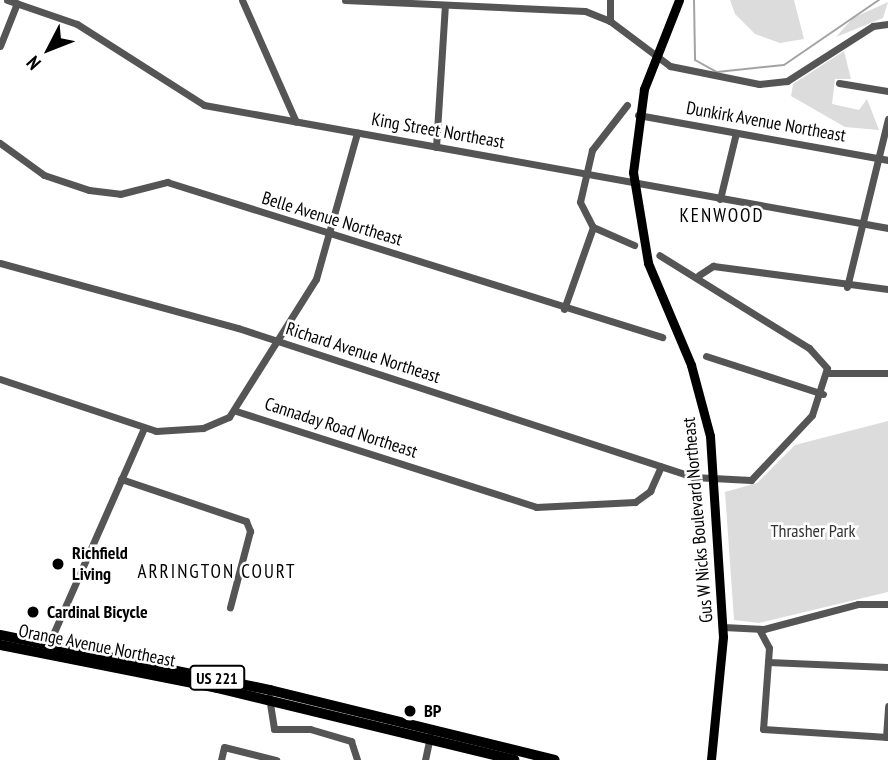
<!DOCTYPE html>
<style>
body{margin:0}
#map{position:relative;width:888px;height:760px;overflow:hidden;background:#fff;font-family:"PT Sans Narrow",sans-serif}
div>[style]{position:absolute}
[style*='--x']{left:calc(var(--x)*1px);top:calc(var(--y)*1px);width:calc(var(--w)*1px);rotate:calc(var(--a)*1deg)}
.green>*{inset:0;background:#dcdcdc}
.stream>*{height:2px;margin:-1px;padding:0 1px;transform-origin:1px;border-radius:1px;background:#a3a3a3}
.minor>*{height:7px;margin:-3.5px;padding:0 3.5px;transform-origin:3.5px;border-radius:3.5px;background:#555}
.major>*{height:9px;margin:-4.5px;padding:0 4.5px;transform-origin:4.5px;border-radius:4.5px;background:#000}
.highway>*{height:10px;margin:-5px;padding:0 5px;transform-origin:5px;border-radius:5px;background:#000}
.dots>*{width:19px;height:19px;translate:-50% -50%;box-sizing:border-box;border:4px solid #fff;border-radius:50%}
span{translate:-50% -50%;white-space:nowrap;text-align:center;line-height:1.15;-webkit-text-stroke:5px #fff;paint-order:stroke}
.shield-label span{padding:2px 5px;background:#fff;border:2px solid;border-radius:5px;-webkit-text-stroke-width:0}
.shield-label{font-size:16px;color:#000;font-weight:700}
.street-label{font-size:18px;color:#000}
.park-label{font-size:18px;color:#333}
.poi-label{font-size:18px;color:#000;font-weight:700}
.left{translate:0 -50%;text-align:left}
.neighbourhood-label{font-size:19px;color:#000;letter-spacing:2px}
.north{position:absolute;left:14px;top:14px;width:70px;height:70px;-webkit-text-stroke:5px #fff;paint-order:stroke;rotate:228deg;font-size:19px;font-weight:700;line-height:28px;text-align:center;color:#000}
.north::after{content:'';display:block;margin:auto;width:24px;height:32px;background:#000;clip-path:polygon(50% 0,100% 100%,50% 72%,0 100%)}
</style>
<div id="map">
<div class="green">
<i style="clip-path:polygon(730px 0,794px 0,804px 39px,780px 43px,755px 34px,735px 14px)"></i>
<i style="clip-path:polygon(888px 2px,883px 18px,836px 37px,853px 18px)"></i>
<i style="clip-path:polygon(844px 51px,851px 79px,835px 79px,832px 104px,859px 110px,867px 99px,879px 130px,845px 127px,791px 96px,793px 84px)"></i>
<i style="clip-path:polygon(888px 421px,888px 592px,759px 623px,734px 620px,725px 492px,757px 483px,795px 445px)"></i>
</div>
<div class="stream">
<i style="--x:694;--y:0;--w:60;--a:89"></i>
<i style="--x:695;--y:60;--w:25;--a:29"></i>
<i style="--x:717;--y:72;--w:67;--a:-6"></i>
<i style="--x:784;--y:65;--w:115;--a:-34.4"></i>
</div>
<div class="minor">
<i style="--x:7;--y:0;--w:74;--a:18.9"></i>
<i style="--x:77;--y:24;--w:151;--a:32.5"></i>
<i style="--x:204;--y:105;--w:695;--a:10.19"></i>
<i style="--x:242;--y:0;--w:133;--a:66.1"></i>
<i style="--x:345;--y:0;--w:240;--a:2.6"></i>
<i style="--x:585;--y:11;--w:27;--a:22"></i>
<i style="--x:610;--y:0;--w:21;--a:90"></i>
<i style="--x:610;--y:21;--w:75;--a:36.9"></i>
<i style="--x:670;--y:66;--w:91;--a:11.4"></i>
<i style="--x:759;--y:84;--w:28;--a:-6"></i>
<i style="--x:787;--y:81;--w:102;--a:-32.6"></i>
<i style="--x:873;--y:26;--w:15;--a:-8"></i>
<i style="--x:0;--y:46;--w:46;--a:-68.4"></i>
<i style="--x:839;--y:83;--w:50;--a:9.3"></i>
<i style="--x:627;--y:105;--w:57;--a:127.9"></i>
<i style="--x:592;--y:150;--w:53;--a:103"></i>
<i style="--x:580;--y:202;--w:28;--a:63"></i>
<i style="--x:593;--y:227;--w:45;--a:23.7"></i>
<i style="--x:638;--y:115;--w:254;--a:10.2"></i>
<i style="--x:0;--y:143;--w:54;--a:36"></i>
<i style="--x:44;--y:175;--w:47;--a:18.4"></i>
<i style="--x:89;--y:190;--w:31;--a:7"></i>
<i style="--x:120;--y:194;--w:49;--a:-14.3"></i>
<i style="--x:167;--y:182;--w:519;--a:17.39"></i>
<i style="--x:436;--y:147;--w:142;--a:-86.4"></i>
<i style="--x:720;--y:199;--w:68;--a:-76.4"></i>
<i style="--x:0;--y:263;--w:247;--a:15.3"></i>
<i style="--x:238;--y:328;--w:479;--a:18.1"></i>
<i style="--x:693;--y:477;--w:58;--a:3"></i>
<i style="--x:751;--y:480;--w:89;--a:-46.8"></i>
<i style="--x:812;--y:415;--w:49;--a:-72.3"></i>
<i style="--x:827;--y:368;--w:27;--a:-132"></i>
<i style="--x:809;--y:348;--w:176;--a:-148.2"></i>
<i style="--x:699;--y:275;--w:17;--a:-33"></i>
<i style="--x:713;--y:266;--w:177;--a:7.5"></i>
<i style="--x:847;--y:287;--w:173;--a:-76.3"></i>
<i style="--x:564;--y:309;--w:87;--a:-70.5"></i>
<i style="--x:706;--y:356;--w:123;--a:18"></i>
<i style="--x:828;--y:373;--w:60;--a:0"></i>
<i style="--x:0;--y:379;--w:164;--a:18.4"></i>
<i style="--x:156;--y:431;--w:47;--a:-3.7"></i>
<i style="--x:203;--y:428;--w:28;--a:-23"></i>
<i style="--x:229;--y:417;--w:163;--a:-57.8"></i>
<i style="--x:316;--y:279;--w:152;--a:-74.3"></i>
<i style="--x:236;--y:411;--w:315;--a:17.7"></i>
<i style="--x:536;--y:507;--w:99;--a:-2.9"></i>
<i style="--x:635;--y:502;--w:19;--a:-36"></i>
<i style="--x:650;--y:491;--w:27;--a:-66"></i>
<i style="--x:121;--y:479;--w:132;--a:18.6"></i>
<i style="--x:246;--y:521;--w:11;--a:68"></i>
<i style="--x:250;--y:531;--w:79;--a:104.7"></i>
<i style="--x:723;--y:627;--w:41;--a:2.8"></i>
<i style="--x:764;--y:629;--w:97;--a:-14.9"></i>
<i style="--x:858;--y:604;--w:30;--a:0"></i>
<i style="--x:759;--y:629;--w:21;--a:62"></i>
<i style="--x:769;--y:648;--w:81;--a:94.2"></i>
<i style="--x:763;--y:729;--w:125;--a:3.7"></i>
<i style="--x:47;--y:648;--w:240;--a:-66.2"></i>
<i style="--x:768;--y:662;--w:120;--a:2.4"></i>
<i style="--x:269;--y:697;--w:32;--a:81"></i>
<i style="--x:274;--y:729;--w:36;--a:0"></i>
<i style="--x:310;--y:729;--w:43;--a:16.3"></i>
<i style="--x:351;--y:741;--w:20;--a:72"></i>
<i style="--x:886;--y:737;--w:31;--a:-86"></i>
<i style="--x:221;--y:760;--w:13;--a:-77"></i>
<i style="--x:224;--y:747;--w:54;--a:14"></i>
<i style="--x:425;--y:760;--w:24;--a:-78"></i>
</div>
<div class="major">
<i style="--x:679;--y:0;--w:96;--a:111.5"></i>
<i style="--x:644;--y:89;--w:84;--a:97.5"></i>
<i style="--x:633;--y:172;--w:92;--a:80.6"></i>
<i style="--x:648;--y:263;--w:111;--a:67.1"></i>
<i style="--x:691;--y:365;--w:73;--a:75"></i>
<i style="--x:710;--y:436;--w:201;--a:86.3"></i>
<i style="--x:723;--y:637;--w:124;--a:95.6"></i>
</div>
<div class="highway">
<i style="--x:0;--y:635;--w:276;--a:11.5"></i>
<i style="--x:270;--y:690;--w:293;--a:13.8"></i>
<i style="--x:0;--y:645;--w:221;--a:11.2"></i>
<i style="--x:217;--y:688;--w:306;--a:13.6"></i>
</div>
<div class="dots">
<i style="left:58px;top:564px;background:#000"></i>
<i style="left:33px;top:612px;background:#000"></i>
<i style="left:410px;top:711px;background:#000"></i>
</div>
<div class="shield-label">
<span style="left:217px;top:678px">US 221</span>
</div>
<div class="street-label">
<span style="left:766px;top:122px;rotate:10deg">Dunkirk Avenue Northeast</span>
<span style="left:438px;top:131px;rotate:10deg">King Street Northeast</span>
<span style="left:332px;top:219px;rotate:17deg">Belle Avenue Northeast</span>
<span style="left:363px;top:353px;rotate:18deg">Richard Avenue Northeast</span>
<span style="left:341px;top:428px;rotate:18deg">Cannaday Road Northeast</span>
<span style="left:698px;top:520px;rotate:-95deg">Gus W Nicks Boulevard Northeast</span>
<span style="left:97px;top:646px;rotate:11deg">Orange Avenue Northeast</span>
</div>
<div class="park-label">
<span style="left:813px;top:531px">Thrasher Park</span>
</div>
<div class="poi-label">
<span class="left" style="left:72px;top:564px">Richfield<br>Living</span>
<span class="left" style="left:47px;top:612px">Cardinal Bicycle</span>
<span class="left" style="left:424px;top:711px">BP</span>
</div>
<div class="neighbourhood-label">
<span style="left:722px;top:216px">KENWOOD</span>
<span style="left:217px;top:572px">ARRINGTON COURT</span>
</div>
<div class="north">N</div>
</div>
